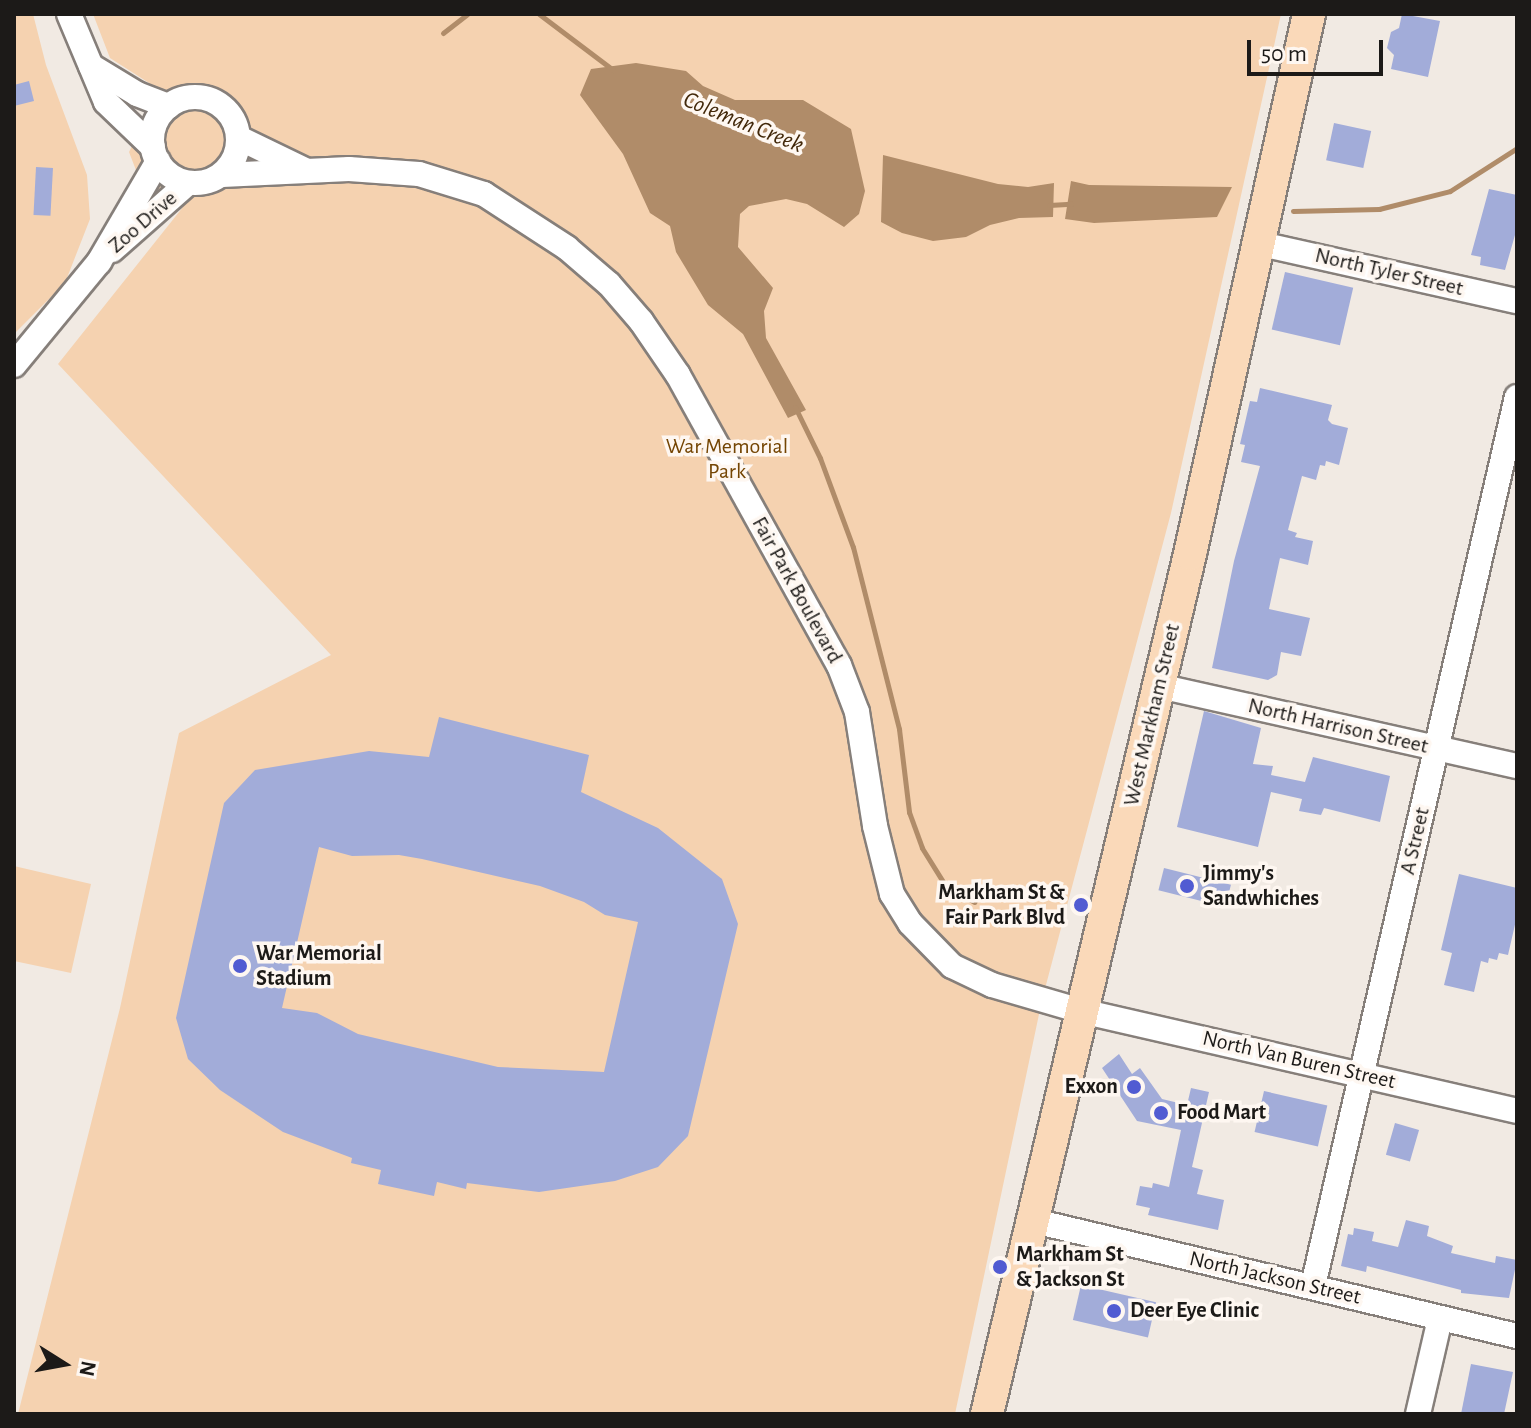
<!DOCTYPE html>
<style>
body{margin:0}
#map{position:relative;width:1531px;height:1428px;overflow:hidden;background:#f1eae3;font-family:"Alegreya Sans",sans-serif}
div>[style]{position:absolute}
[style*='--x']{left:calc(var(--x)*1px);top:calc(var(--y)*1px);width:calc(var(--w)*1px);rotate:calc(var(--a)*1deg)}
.green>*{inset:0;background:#f5d2b0}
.water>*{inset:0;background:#b08c69}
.stream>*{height:5px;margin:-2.5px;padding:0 2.5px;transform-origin:2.5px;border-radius:2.5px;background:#b08c69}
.building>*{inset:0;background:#a2acd9;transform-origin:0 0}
.roads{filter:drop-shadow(2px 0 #867f7a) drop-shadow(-2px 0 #867f7a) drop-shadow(0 2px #867f7a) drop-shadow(0 -2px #867f7a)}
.minor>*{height:24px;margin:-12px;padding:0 12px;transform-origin:12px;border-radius:12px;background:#fff}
.minor>.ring{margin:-12px;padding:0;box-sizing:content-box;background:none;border:24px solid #fff;border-radius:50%}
.major>*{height:32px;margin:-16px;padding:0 16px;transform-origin:16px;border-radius:16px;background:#fad9b9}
.dots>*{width:22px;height:22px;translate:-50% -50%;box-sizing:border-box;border:4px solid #fef7f1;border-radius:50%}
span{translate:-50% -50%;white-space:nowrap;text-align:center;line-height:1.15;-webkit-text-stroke:7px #fef7f1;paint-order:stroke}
.street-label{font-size:22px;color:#1c1a18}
.park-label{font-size:22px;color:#744503}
.poi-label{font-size:22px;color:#1c1a18;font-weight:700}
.left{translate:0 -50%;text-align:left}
.right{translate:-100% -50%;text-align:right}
.water-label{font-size:24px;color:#42280a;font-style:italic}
.frame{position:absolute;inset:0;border:16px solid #1c1a18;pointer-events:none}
.north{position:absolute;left:24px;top:1324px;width:80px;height:80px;-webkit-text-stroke:6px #fef7f1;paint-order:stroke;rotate:101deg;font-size:22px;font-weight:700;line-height:32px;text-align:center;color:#1c1a18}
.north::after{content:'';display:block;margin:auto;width:28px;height:36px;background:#1c1a18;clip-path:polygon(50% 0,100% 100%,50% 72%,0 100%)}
.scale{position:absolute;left:1247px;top:40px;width:136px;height:36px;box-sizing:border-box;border:4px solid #1c1a18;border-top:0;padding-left:10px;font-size:24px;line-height:28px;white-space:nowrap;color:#1c1a18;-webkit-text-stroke:6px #fef7f1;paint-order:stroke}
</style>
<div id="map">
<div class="green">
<i style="clip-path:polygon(14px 14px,33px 14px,46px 65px,87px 175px,90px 219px,65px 283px,14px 334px)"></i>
<i style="clip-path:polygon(93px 14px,1281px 14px,1171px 513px,1042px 1000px,955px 1414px,18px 1414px,120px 1008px,179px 733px,331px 655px,58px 364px,183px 207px,139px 178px,129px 152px,160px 90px,110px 58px)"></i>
<i style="clip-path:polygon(14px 866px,91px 884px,71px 973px,14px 961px)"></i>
</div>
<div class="water">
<i style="clip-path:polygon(636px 63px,686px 71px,703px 86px,735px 100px,803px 100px,851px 129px,865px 191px,859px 214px,844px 227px,807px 204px,786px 199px,749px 206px,740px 214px,738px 247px,773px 288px,764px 311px,766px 338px,806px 410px,788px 418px,743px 334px,708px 305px,676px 252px,670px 226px,650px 213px,623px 154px,580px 95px,591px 69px)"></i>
<i style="clip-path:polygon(883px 155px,998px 184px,1028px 187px,1054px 183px,1053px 217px,1019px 218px,990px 225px,966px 237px,933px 241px,902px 233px,881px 222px)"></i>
<i style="clip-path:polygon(1071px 181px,1089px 185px,1232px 187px,1217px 217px,1094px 223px,1065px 219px)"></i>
</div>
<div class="stream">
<i style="--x:539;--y:14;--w:93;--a:37.1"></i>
<i style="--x:443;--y:33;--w:31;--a:-38"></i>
<i style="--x:1049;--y:205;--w:22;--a:-3"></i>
<i style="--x:1293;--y:211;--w:86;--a:-1.3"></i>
<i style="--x:1379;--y:209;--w:73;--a:-14.2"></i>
<i style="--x:1450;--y:191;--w:80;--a:-32.7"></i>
<i style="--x:795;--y:407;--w:57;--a:63.9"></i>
<i style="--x:820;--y:458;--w:95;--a:69.7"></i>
<i style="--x:853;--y:547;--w:188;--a:75.8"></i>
<i style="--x:899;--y:729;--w:84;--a:83.1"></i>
<i style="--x:909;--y:812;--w:38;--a:70"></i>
<i style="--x:922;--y:848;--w:44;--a:58.1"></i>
<i style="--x:945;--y:885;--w:34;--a:30"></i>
</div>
<div class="building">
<i style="clip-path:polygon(1402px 14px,1440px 21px,1428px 77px,1391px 69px,1394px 55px,1387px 48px,1391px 32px,1399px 28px)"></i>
<i style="clip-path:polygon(29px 81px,34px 101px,14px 106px,14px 85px)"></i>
<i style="left:1334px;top:123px;width:38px;height:38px;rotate:12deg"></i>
<i style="left:36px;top:167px;width:17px;height:48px;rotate:3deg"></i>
<i style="clip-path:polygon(1489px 189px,1517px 195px,1517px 228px,1505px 270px,1480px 265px,1481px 257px,1471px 255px)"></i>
<i style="left:1285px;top:272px;width:70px;height:59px;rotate:13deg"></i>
<i style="clip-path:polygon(1260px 388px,1332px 405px,1328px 420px,1332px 424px,1348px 428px,1339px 465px,1326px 461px,1325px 466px,1320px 465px,1316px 480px,1302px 476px,1288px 530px,1297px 533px,1295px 537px,1313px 541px,1308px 565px,1280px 558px,1269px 609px,1310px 618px,1301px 656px,1281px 652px,1277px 675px,1268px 680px,1212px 668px,1234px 561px,1260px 466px,1241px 462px,1245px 445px,1240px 444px,1250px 401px,1257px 402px)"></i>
<i style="clip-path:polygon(1204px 711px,1261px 728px,1253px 764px,1273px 766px,1271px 775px,1305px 782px,1313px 757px,1390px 776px,1380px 822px,1324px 808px,1321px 815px,1299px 811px,1302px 799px,1271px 792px,1258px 847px,1177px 827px)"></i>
<i style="clip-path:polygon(evenodd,439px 717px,589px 755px,581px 792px,658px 828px,722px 879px,738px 924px,688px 1136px,658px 1167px,615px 1181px,539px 1192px,467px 1183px,466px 1189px,437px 1182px,434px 1196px,378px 1184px,381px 1170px,351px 1163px,352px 1158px,283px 1132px,220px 1090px,188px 1059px,176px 1018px,224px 803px,255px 770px,369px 751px,429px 757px,439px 717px,319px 847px,352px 856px,399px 855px,422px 859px,540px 886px,584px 902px,605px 915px,638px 922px,604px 1072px,498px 1067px,358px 1034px,317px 1013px,282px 1008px,319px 847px)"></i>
<i style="left:1164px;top:868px;width:69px;height:23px;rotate:14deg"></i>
<i style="clip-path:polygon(1459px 874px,1517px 888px,1517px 916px,1508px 955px,1499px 953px,1497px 960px,1489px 958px,1488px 963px,1481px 961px,1474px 992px,1444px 985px,1452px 953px,1441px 950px)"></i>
<i style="clip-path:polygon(1119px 1054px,1132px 1074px,1140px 1068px,1162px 1099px,1187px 1105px,1191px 1088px,1209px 1092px,1192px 1167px,1203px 1170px,1197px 1194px,1224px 1200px,1218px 1230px,1148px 1215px,1150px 1208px,1136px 1205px,1140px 1186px,1152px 1188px,1153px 1183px,1169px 1187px,1181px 1130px,1137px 1121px,1102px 1068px)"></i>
<i style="left:1264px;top:1091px;width:65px;height:42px;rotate:13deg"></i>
<i style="left:1395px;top:1123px;width:25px;height:33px;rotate:16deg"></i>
<i style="clip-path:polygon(1406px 1220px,1429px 1226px,1427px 1236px,1453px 1246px,1451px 1253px,1495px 1263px,1496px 1256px,1517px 1260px,1509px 1298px,1461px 1293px,1461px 1290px,1367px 1266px,1366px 1272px,1341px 1266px,1348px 1234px,1353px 1235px,1354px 1228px,1374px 1232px,1372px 1241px,1398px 1247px)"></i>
<i style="left:1081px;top:1285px;width:77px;height:36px;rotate:13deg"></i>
<i style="clip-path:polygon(1471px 1364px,1513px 1372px,1504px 1414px,1461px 1414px)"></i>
</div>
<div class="roads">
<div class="minor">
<i style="--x:69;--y:14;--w:95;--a:67.2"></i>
<i style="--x:106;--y:102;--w:65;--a:43.8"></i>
<i style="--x:91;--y:66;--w:54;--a:31.3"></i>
<i style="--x:137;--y:94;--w:34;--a:21"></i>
<i class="ring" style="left:152px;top:97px;width:62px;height:62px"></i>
<i style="--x:239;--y:138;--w:73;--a:25.9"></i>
<i style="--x:222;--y:175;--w:127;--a:-2.7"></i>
<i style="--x:349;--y:169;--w:70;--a:4.1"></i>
<i style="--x:419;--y:174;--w:68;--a:17.1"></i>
<i style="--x:484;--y:194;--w:99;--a:33"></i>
<i style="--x:567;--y:248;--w:55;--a:40.6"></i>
<i style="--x:609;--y:284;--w:49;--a:49.1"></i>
<i style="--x:641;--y:321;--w:65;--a:55.6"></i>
<i style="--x:678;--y:375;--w:332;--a:61"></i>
<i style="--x:839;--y:665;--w:50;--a:69"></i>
<i style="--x:857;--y:712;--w:115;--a:81"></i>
<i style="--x:875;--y:826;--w:70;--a:76"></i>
<i style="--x:892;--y:894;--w:34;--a:58"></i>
<i style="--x:910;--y:923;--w:60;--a:45.7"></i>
<i style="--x:952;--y:966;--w:44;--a:25.4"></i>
<i style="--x:992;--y:985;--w:93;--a:16.3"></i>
<i style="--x:1081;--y:1011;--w:447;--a:12.9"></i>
<i style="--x:1261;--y:244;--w:262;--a:12.6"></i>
<i style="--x:112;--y:250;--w:101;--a:-41.4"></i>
<i style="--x:14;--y:365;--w:134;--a:-50.5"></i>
<i style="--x:99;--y:262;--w:117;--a:-59.7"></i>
<i style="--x:1159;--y:686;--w:367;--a:12.6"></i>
<i style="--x:1034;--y:1221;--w:497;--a:13.4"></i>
<i style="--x:1313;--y:1286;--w:912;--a:-77.08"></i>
<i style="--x:1418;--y:1414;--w:98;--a:-77"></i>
</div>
<div class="major">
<i style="--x:987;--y:1414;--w:884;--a:-76.72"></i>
<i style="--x:1190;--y:554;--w:553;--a:-77.57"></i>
</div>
</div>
<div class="dots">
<i style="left:1187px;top:886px;background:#515bd2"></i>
<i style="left:1081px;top:905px;background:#515bd2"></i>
<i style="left:240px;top:966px;background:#515bd2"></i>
<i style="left:1134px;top:1087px;background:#515bd2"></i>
<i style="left:1161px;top:1113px;background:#515bd2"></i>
<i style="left:1000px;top:1267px;background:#515bd2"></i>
<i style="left:1114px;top:1311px;background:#515bd2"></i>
</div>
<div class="street-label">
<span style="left:143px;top:222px;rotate:-41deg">Zoo Drive</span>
<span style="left:1389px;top:272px;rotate:13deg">North Tyler Street</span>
<span style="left:797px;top:590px;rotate:61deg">Fair Park Boulevard</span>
<span style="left:1152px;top:715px;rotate:-77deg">West Markham Street</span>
<span style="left:1338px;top:726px;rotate:13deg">North Harrison Street</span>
<span style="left:1415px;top:841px;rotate:-77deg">A Street</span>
<span style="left:1299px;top:1060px;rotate:13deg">North Van Buren Street</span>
<span style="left:1275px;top:1278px;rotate:13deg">North Jackson Street</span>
</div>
<div class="park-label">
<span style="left:727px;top:459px">War Memorial<br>Park</span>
</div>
<div class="poi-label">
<span class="left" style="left:1203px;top:886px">Jimmy's<br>Sandwhiches</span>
<span class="right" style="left:1065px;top:905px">Markham St &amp;<br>Fair Park Blvd</span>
<span class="left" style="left:256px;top:966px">War Memorial<br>Stadium</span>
<span class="right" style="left:1118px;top:1087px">Exxon</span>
<span class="left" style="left:1177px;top:1113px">Food Mart</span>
<span class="left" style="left:1016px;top:1267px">Markham St<br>&amp; Jackson St</span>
<span class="left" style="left:1130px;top:1311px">Deer Eye Clinic</span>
</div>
<div class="water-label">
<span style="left:743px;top:123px;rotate:22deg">Coleman Creek</span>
</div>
<div class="frame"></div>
<div class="north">N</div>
<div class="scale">50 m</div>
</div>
